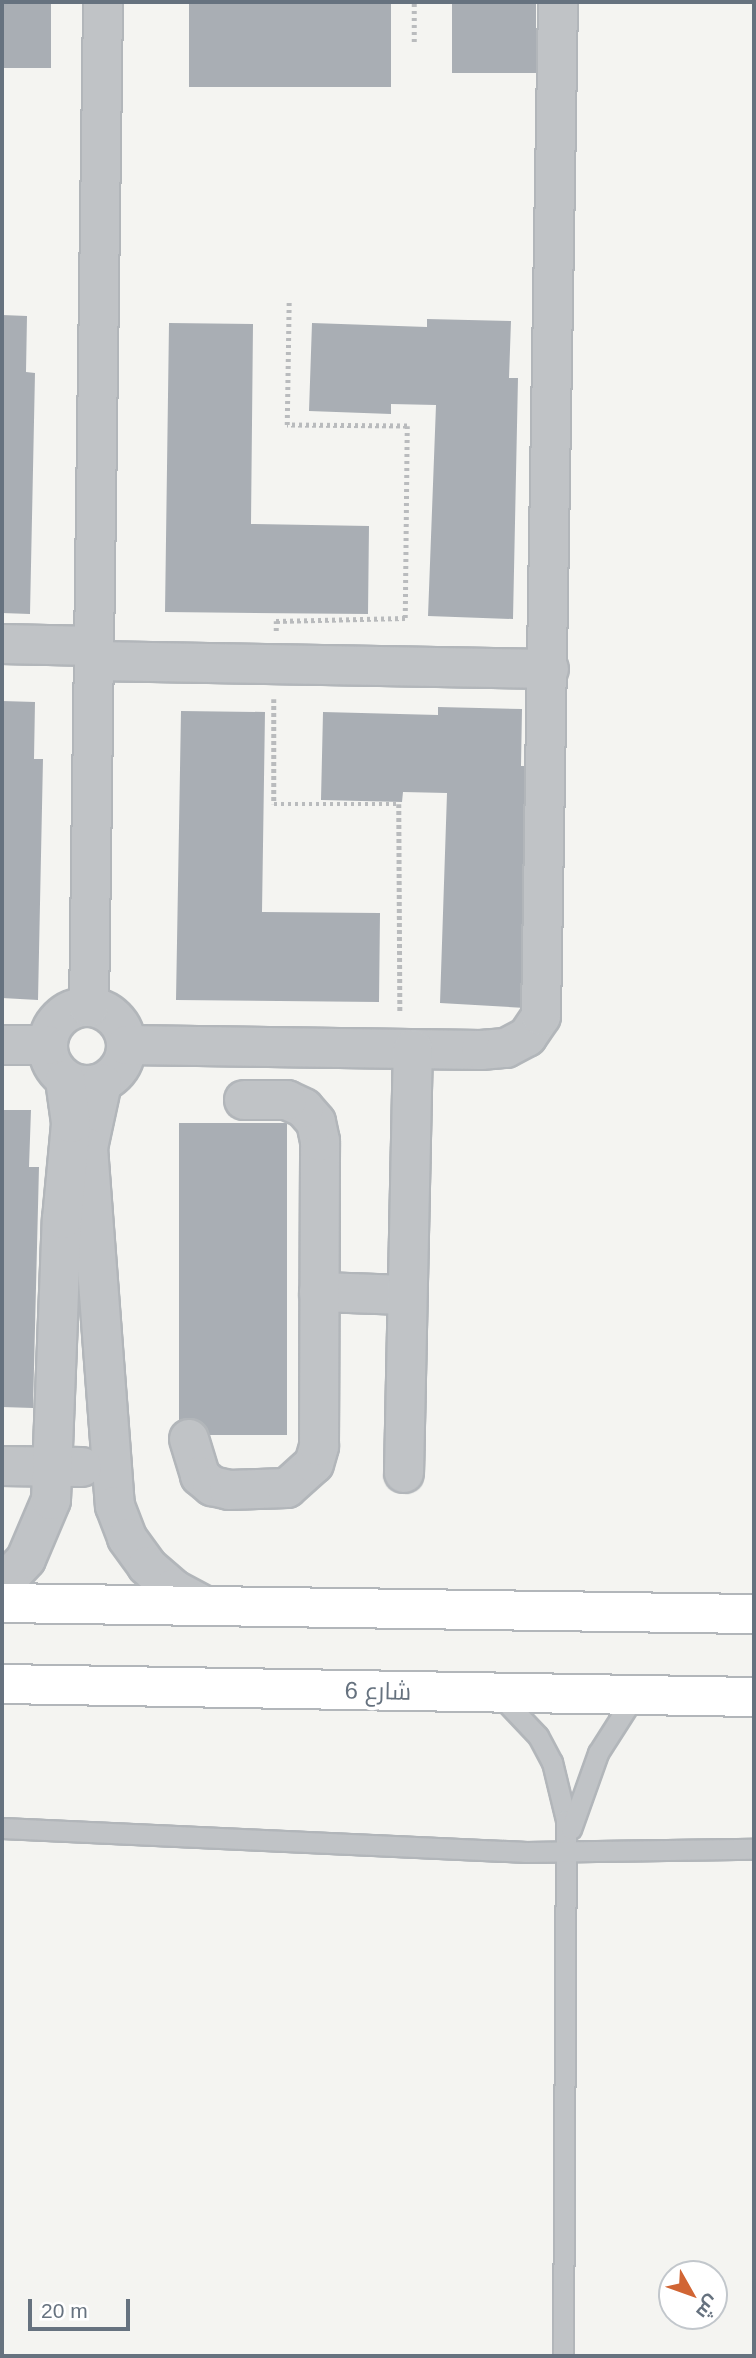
<!DOCTYPE html>
<meta charset="utf-8">
<style>
body{margin:0}
#map{position:relative;width:756px;height:2358px;overflow:hidden;background:#f4f4f1;font-family:Helvetica,Cairo,sans-serif}
div>[style]{position:absolute}
[style*='--x']{left:calc(var(--x)*1px);top:calc(var(--y)*1px);width:calc(var(--w)*1px);rotate:calc(var(--a)*1deg)}
.building>*{inset:0;background:#a9aeb4;transform-origin:0 0}
.path>*{height:4.5px;margin-top:-2.25px;transform-origin:0;background:repeating-linear-gradient(90deg,#b9bbbd 0 3.5px,transparent 0 7px)}
.roads{filter:drop-shadow(2px 0 #b2b6ba) drop-shadow(-2px 0 #b2b6ba) drop-shadow(0 2px #b2b6ba) drop-shadow(0 -2px #b2b6ba)}
.lane>*{height:19px;margin:-9.5px;padding:0 9.5px;transform-origin:9.5px;border-radius:9.5px;background:#c0c3c6}
.street>*{height:38px;margin:-19px;padding:0 19px;transform-origin:19px;border-radius:19px;background:#c0c3c6}
.street>.ring{margin:-19px;padding:0;box-sizing:content-box;background:none;border:38px solid #c0c3c6;border-radius:50%}
.secondary>*{height:38px;margin:-19px;padding:0 19px;transform-origin:19px;border-radius:19px;background:#fff}
span{translate:-50% -50%;white-space:nowrap;text-align:center;line-height:1.15;-webkit-text-stroke:7px #fff;paint-order:stroke}
.street-label{font-size:24px;color:#66727f}
.frame{position:absolute;inset:0;border:4px solid #66727f;pointer-events:none}
.north{position:absolute;left:658px;top:2260px;width:70px;height:70px;box-sizing:border-box;background:#fff;border:2px solid #c2c7cc;border-radius:50%;rotate:130deg;font-size:19px;font-weight:700;line-height:28px;text-align:center;color:#66727f}
.north::after{content:'';display:block;margin:auto;width:24px;height:32px;background:#d16534;clip-path:polygon(50% 0,100% 100%,50% 72%,0 100%)}
.scale{position:absolute;left:28px;top:2299px;width:102px;height:32px;box-sizing:border-box;border:4px solid #66727f;border-top:0;padding-left:9px;font-size:21px;line-height:24px;white-space:nowrap;color:#66727f;-webkit-text-stroke:5px #fff;paint-order:stroke}
</style>
<div id="map">
<div class="building">
<i style="left:2px;top:2px;width:49px;height:66px"></i>
<i style="left:189px;top:2px;width:202px;height:85px"></i>
<i style="left:452px;top:2px;width:84px;height:71px"></i>
<i style="clip-path:polygon(2px 315px,27px 316px,26px 372px,35px 373px,30px 614px,2px 613px)"></i>
<i style="clip-path:polygon(427px 319px,511px 321px,509px 378px,518px 378px,513px 619px,428px 616px,436px 405px,391px 404px,391px 414px,309px 411px,312px 323px,427px 327px)"></i>
<i style="clip-path:polygon(169px 323px,253px 324px,251px 524px,369px 526px,368px 614px,165px 612px)"></i>
<i style="clip-path:polygon(2px 701px,35px 702px,34px 759px,43px 759px,38px 1000px,2px 998px)"></i>
<i style="clip-path:polygon(438px 707px,522px 709px,521px 766px,530px 766px,525px 1008px,440px 1003px,447px 793px,403px 792px,402px 802px,321px 800px,323px 712px,438px 715px)"></i>
<i style="clip-path:polygon(181px 711px,265px 712px,262px 912px,380px 913px,379px 1002px,176px 1000px)"></i>
<i style="clip-path:polygon(2px 1110px,31px 1110px,29px 1167px,39px 1167px,33px 1408px,2px 1407px)"></i>
<i style="left:179px;top:1123px;width:108px;height:312px"></i>
</div>
<div class="path">
<i style="--x:414;--y:42;--w:40;--a:-90"></i>
<i style="--x:276;--y:631;--w:10;--a:-90"></i>
<i style="--x:276;--y:621;--w:129;--a:-1.3"></i>
<i style="--x:405;--y:618;--w:192;--a:-89.4"></i>
<i style="--x:407;--y:426;--w:120;--a:-179.5"></i>
<i style="--x:287;--y:425;--w:124;--a:-89.1"></i>
<i style="--x:274;--y:699;--w:105;--a:90"></i>
<i style="--x:274;--y:804;--w:125;--a:0"></i>
<i style="--x:399;--y:804;--w:209;--a:89.7"></i>
</div>
<div class="roads">
<div class="lane">
<i style="--x:500;--y:1696;--w:55;--a:46.5"></i>
<i style="--x:538;--y:1736;--w:30;--a:62"></i>
<i style="--x:552;--y:1762;--w:60;--a:76.4"></i>
<i style="--x:566;--y:1820;--w:536;--a:90.32"></i>
<i style="--x:2;--y:1828;--w:525;--a:2.62"></i>
<i style="--x:526;--y:1852;--w:228;--a:-0.8"></i>
<i style="--x:571;--y:1829;--w:81;--a:-70.4"></i>
<i style="--x:598;--y:1753;--w:69;--a:-57.5"></i>
</div>
<div class="street">
<i style="--x:2;--y:644;--w:92;--a:1.2"></i>
<i style="--x:94;--y:661;--w:455;--a:1"></i>
<i class="ring" style="left:48px;top:1007px;width:40px;height:40px"></i>
<i style="--x:89;--y:1007;--w:1005;--a:-89.2"></i>
<i style="--x:2;--y:1045;--w:45;--a:0"></i>
<i style="--x:127;--y:1045;--w:354;--a:0.8"></i>
<i style="--x:481;--y:1050;--w:25;--a:-5"></i>
<i style="--x:506;--y:1048;--w:24;--a:-28"></i>
<i style="--x:527;--y:1037;--w:25;--a:-56"></i>
<i style="--x:541;--y:1016;--w:1014;--a:-89.04"></i>
<i style="--x:102;--y:1083;--w:66;--a:102.2"></i>
<i style="--x:88;--y:1148;--w:359;--a:85.7"></i>
<i style="--x:115;--y:1506;--w:34;--a:69"></i>
<i style="--x:127;--y:1538;--w:34;--a:54"></i>
<i style="--x:147;--y:1566;--w:35;--a:41"></i>
<i style="--x:173;--y:1589;--w:34;--a:28"></i>
<i style="--x:319;--y:1292;--w:88;--a:2"></i>
<i style="--x:189;--y:1439;--w:39;--a:73"></i>
<i style="--x:200;--y:1476;--w:16;--a:40"></i>
<i style="--x:212;--y:1486;--w:17;--a:13"></i>
<i style="--x:229;--y:1490;--w:58;--a:-2"></i>
<i style="--x:287;--y:1488;--w:36;--a:-42"></i>
<i style="--x:314;--y:1464;--w:19;--a:-74"></i>
<i style="--x:319;--y:1446;--w:305;--a:-89.8"></i>
<i style="--x:320;--y:1141;--w:19;--a:-102"></i>
<i style="--x:316;--y:1122;--w:18;--a:-131"></i>
<i style="--x:304;--y:1108;--w:19;--a:-155"></i>
<i style="--x:287;--y:1100;--w:43;--a:180"></i>
<i style="--x:2;--y:1466;--w:80;--a:0.7"></i>
<i style="--x:404;--y:1473;--w:424;--a:-88.8"></i>
<i style="--x:2;--y:1585;--w:35;--a:-47"></i>
<i style="--x:26;--y:1559;--w:64;--a:-67"></i>
<i style="--x:51;--y:1500;--w:281;--a:-87.8"></i>
<i style="--x:62;--y:1219;--w:96;--a:-84.6"></i>
<i style="--x:71;--y:1123;--w:43;--a:-97.9"></i>
</div>
<div class="secondary">
<i style="--x:2;--y:1603;--w:752;--a:0.84"></i>
<i style="--x:2;--y:1684;--w:752;--a:0.99"></i>
</div>
</div>
<div class="street-label">
<span style="left:378px;top:1691px;rotate:1deg">شارع 6</span>
</div>
<div class="frame"></div>
<div class="north">ش</div>
<div class="scale">20 m</div>
</div>
